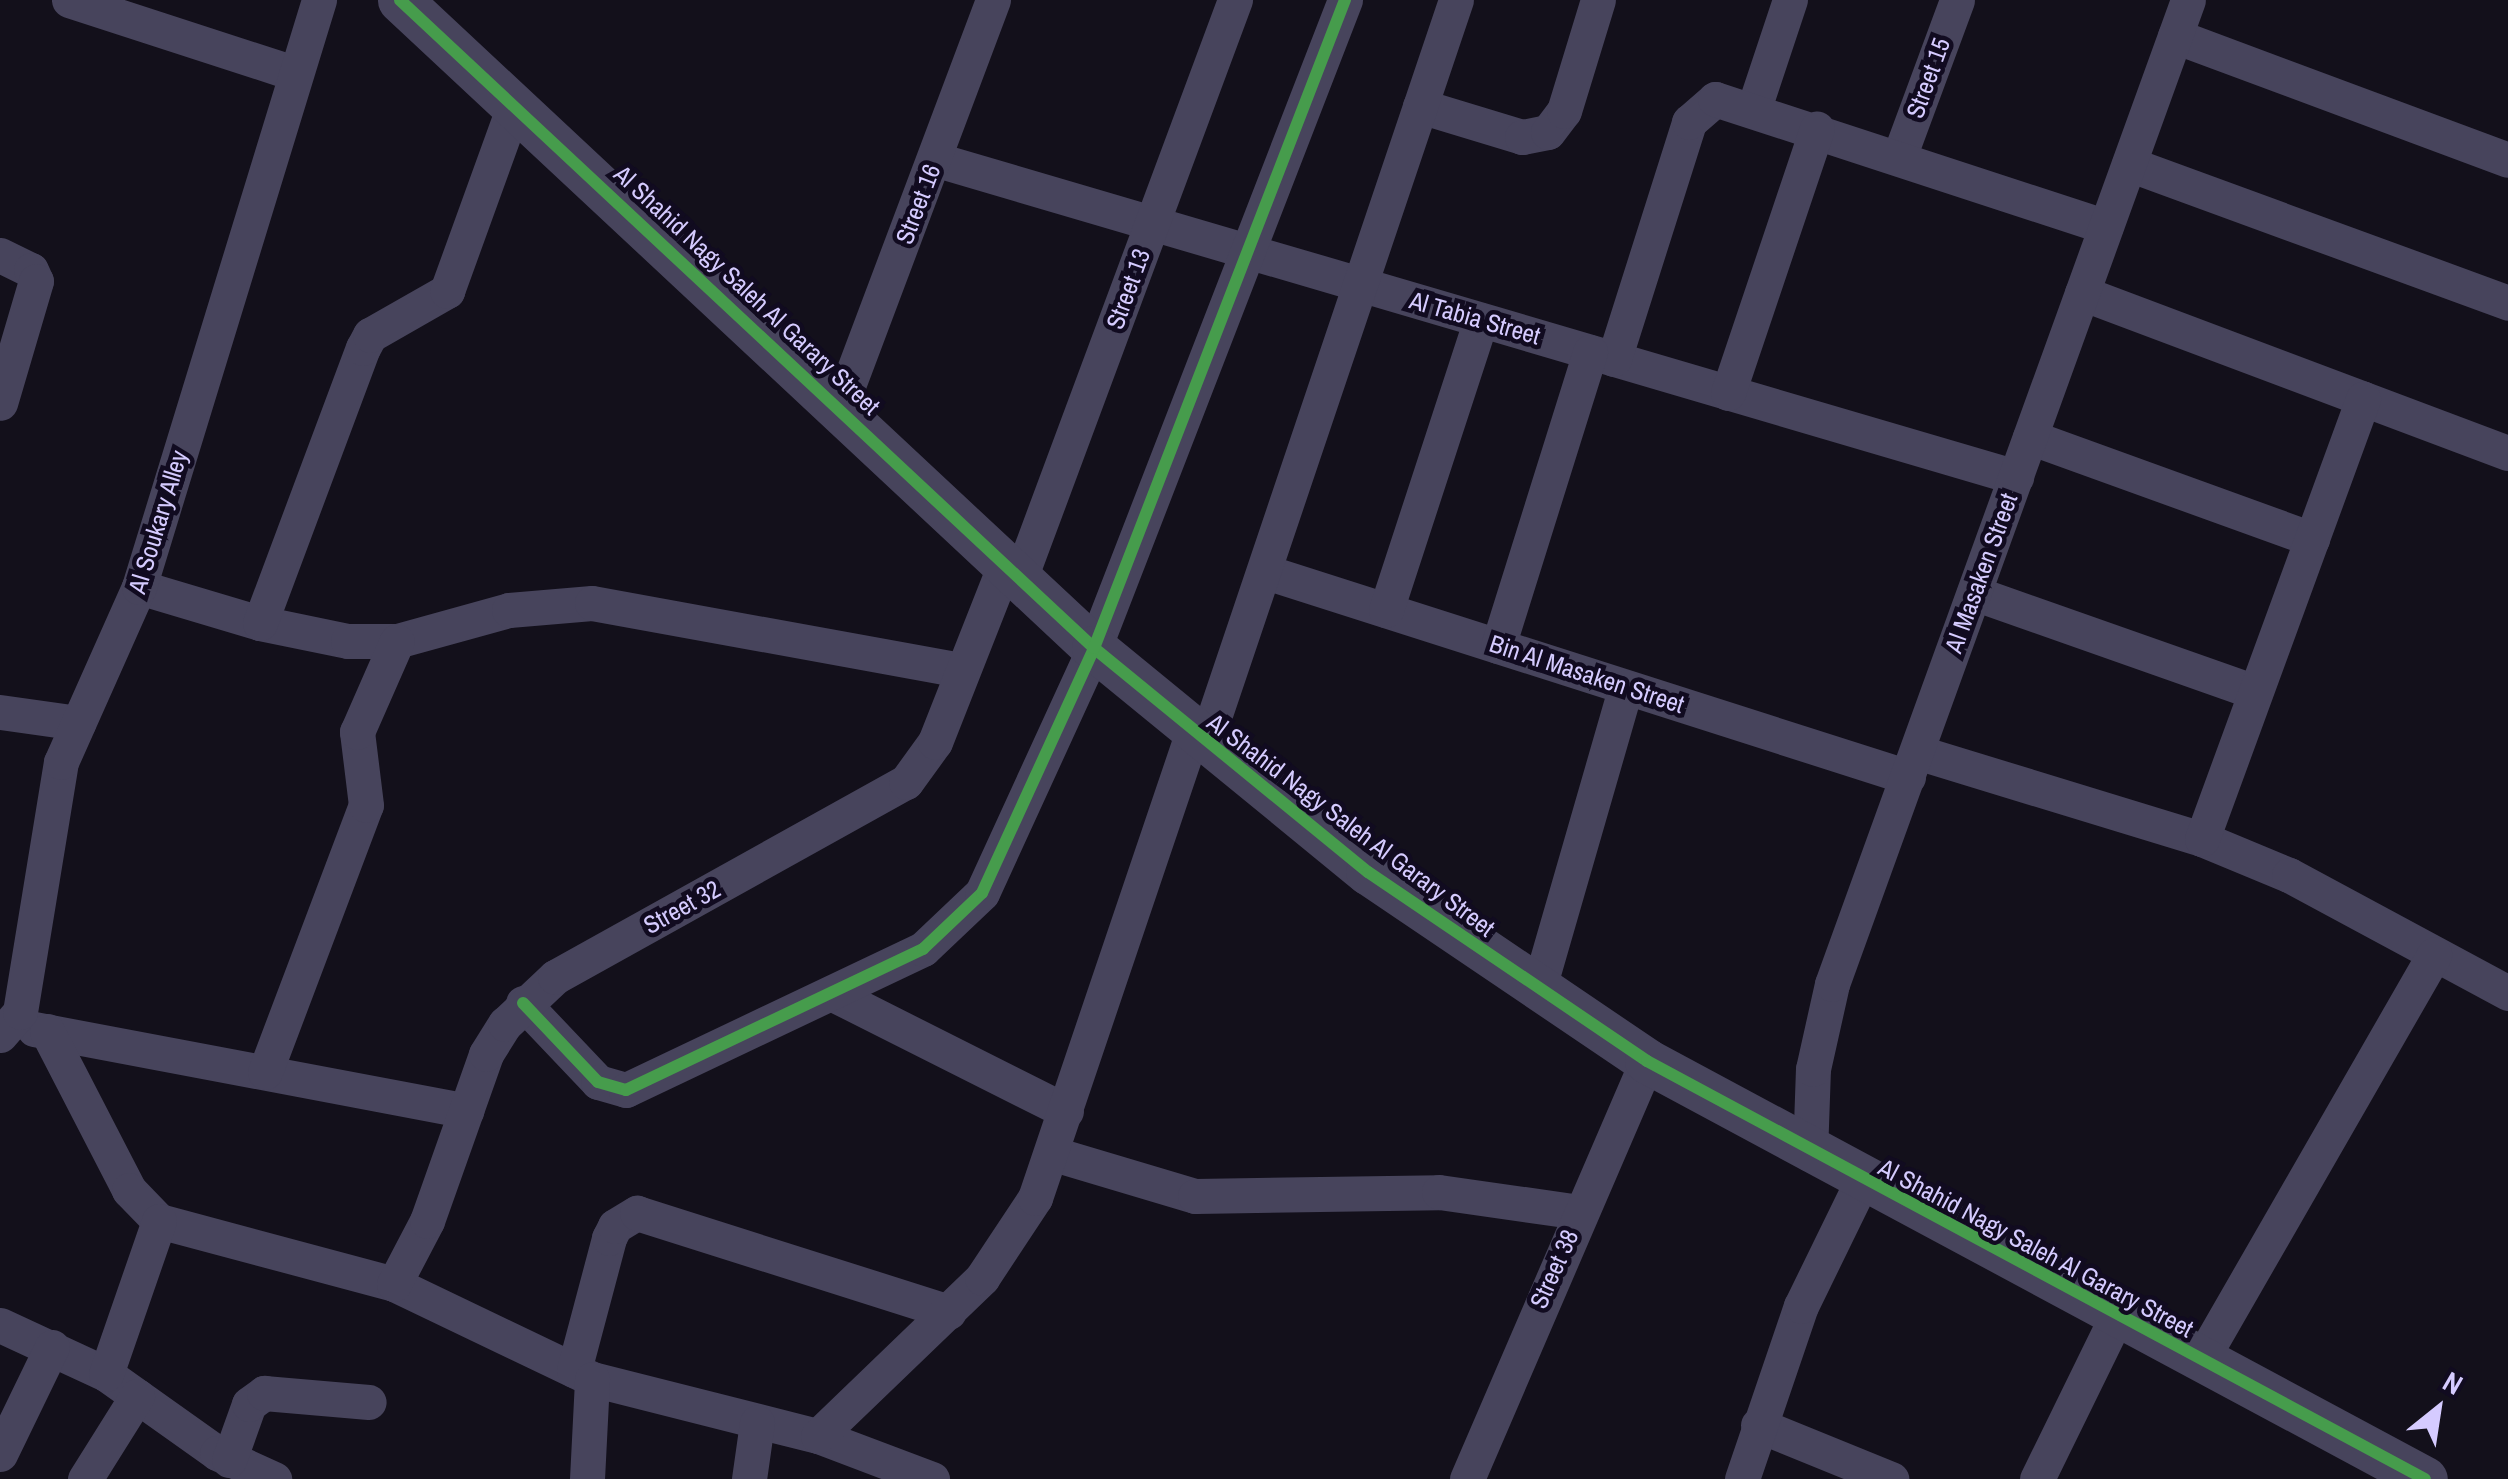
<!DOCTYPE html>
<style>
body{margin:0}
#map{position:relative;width:2508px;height:1479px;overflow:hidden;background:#13101b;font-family:"Archivo Narrow",sans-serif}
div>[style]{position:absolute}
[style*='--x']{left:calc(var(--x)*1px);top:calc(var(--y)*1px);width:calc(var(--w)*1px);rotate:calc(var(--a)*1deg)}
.minor>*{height:35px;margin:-17.5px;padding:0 17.5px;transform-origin:17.5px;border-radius:17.5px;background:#47445c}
.tertiary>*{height:45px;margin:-22.5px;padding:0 22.5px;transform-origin:22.5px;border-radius:22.5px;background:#47445c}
.cycleway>*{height:12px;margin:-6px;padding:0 6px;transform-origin:6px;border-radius:6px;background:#469c4c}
span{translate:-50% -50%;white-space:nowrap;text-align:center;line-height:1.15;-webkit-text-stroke:9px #110b20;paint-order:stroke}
.street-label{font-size:25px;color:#d5cbff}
.north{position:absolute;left:2388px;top:1359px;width:100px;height:100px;-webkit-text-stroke:8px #110b20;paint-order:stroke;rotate:30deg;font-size:28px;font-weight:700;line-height:40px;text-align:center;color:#d5cbff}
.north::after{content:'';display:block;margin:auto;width:35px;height:45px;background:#d5cbff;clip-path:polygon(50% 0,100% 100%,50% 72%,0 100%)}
</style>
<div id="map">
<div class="minor">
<i style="--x:69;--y:0;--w:237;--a:18"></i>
<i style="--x:2175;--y:36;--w:355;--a:20.4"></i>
<i style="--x:1420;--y:106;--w:107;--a:16.9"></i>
<i style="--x:1522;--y:137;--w:26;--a:-11"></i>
<i style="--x:1548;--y:132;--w:26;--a:-53"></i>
<i style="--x:1564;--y:111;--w:116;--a:-73"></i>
<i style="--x:1754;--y:108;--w:114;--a:-71.6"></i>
<i style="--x:1899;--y:157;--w:167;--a:-69.7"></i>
<i style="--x:934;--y:159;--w:1128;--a:16.38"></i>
<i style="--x:2129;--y:164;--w:404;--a:20.1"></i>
<i style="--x:0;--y:255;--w:34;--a:26"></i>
<i style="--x:31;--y:270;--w:12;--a:66"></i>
<i style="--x:36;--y:281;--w:127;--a:106.4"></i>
<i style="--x:2082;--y:293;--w:455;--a:20.6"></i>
<i style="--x:1614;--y:359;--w:249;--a:-72.4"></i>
<i style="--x:1689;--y:122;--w:35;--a:-41"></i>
<i style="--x:1715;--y:99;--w:411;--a:18.1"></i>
<i style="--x:1728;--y:393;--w:279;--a:-71.4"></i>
<i style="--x:840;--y:407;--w:435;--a:-69.4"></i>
<i style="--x:2030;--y:437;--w:300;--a:19.9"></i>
<i style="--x:1266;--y:572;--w:674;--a:17.71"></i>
<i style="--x:1020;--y:578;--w:617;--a:-69.6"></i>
<i style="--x:139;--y:587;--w:126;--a:16.6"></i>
<i style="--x:260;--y:623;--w:90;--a:11.6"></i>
<i style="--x:348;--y:641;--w:49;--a:0"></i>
<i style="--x:397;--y:641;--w:116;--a:-15.5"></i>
<i style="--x:509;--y:610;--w:83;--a:-4.8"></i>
<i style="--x:592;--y:603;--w:376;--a:10.3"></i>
<i style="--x:1974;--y:593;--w:298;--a:19.4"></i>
<i style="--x:1386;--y:610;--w:305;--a:-71.9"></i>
<i style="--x:260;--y:623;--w:294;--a:-69.5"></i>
<i style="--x:363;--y:348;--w:15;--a:-62"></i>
<i style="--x:370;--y:335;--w:89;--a:-29.7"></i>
<i style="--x:447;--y:291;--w:197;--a:-70.1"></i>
<i style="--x:1498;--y:646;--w:308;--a:-72.6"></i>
<i style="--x:0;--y:712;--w:79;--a:8"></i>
<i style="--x:1205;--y:744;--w:785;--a:-71.36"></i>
<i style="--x:1917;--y:752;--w:298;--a:17"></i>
<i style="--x:2202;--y:839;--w:94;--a:22.5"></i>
<i style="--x:2289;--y:875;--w:249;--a:28.3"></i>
<i style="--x:2202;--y:839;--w:469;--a:-69.9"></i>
<i style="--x:1538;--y:991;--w:316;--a:-73.9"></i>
<i style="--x:831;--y:993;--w:263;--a:26.7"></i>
<i style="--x:523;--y:1003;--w:109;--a:46.5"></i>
<i style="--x:598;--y:1082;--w:29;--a:16"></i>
<i style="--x:626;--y:1090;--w:329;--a:-25.4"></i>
<i style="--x:923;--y:949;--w:81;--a:-43.5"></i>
<i style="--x:982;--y:893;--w:269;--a:-65.4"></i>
<i style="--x:1094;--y:648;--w:695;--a:-68.83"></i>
<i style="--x:34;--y:1029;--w:440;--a:10.7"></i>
<i style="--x:47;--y:1031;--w:179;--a:62.7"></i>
<i style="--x:129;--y:1190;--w:43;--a:45.9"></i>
<i style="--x:159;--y:1221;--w:243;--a:15"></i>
<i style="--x:394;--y:1284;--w:220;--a:25.6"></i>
<i style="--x:592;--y:1379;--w:233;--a:14.2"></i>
<i style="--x:818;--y:1436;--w:122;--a:20.7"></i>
<i style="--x:0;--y:1035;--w:30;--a:-49"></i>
<i style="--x:20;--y:1012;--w:253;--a:-80.7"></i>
<i style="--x:61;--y:762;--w:192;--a:-66"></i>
<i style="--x:139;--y:587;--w:614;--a:-72.95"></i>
<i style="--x:265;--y:1072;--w:285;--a:-69.3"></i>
<i style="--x:366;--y:805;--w:74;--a:-97"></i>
<i style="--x:357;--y:732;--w:99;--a:-66.3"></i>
<i style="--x:1054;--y:1154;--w:147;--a:16.6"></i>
<i style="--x:1195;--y:1196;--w:244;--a:-0.9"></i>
<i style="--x:1439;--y:1192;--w:142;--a:8.1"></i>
<i style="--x:1810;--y:1154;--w:85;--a:-88"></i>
<i style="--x:1813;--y:1069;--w:87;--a:-77.4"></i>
<i style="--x:1832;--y:984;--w:1046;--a:-70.11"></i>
<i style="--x:394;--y:1284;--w:71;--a:-62.4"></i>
<i style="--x:427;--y:1221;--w:177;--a:-70.5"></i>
<i style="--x:486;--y:1054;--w:36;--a:-58"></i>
<i style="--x:505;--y:1024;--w:69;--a:-43.2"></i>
<i style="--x:555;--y:977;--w:402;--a:-29.1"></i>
<i style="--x:906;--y:782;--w:49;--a:-54.1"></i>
<i style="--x:935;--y:742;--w:191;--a:-68.5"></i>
<i style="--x:0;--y:1325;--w:117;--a:24.8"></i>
<i style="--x:106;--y:1374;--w:136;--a:35.4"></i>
<i style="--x:217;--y:1453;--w:63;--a:24.5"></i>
<i style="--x:2201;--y:1360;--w:468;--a:-60.1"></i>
<i style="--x:574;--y:1370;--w:137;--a:-75.1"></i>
<i style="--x:609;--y:1238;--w:13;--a:-63"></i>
<i style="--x:615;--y:1226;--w:26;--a:-31"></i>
<i style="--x:637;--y:1213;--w:327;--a:17.6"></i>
<i style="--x:106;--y:1374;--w:162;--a:-70.9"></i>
<i style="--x:1758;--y:1425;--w:144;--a:22.1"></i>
<i style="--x:818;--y:1436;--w:228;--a:-43.9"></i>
<i style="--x:982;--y:1278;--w:96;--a:-56.5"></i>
<i style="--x:1035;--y:1198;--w:491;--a:-71.3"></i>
<i style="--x:0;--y:1454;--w:119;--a:-64.1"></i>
<i style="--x:229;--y:1460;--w:59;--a:-70.3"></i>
<i style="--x:249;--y:1404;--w:19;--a:-36"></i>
<i style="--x:264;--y:1393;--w:105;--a:4.9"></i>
<i style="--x:85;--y:1479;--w:98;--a:-57.9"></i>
<i style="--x:587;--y:1479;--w:100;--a:-87.1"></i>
<i style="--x:749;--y:1479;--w:57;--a:-81.9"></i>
<i style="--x:1467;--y:1479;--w:455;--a:-66.7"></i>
<i style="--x:1742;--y:1479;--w:183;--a:-71.2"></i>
<i style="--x:1801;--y:1306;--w:139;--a:-64"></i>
<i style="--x:2037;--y:1479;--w:182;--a:-63.9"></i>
</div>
<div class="tertiary">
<i style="--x:400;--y:0;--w:949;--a:43.04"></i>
<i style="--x:1094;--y:648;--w:354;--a:39.3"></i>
<i style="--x:1368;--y:872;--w:337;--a:34.1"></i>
<i style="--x:1647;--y:1061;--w:883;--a:28.25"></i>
</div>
<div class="cycleway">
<i style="--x:400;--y:0;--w:949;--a:43.04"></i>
<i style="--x:1094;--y:648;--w:354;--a:39.3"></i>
<i style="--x:1368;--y:872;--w:337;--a:34.1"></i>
<i style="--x:1647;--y:1061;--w:883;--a:28.25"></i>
<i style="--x:523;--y:1003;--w:109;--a:46.5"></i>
<i style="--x:598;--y:1082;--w:29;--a:16"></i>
<i style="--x:626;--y:1090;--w:329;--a:-25.4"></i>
<i style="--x:923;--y:949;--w:81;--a:-43.5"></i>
<i style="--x:982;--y:893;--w:269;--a:-65.4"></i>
<i style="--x:1094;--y:648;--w:695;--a:-68.83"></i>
</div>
<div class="street-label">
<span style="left:1928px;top:78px;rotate:-70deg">Street 15</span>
<span style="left:918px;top:204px;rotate:-69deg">Street 16</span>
<span style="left:1128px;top:289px;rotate:-70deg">Street 13</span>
<span style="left:747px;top:290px;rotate:43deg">Al Shahid Nagy Saleh Al Garary Street</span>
<span style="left:1475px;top:318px;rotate:16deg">Al Tabia Street</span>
<span style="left:158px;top:522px;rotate:-73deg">Al Soukary Alley</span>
<span style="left:1981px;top:573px;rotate:-70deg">Al Masaken Street</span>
<span style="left:1587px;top:674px;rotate:18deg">Bin Al Masaken Street</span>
<span style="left:1351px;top:825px;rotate:37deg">Al Shahid Nagy Saleh Al Garary Street</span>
<span style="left:682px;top:907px;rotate:-29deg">Street 32</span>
<span style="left:2036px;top:1248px;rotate:28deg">Al Shahid Nagy Saleh Al Garary Street</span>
<span style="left:1554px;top:1269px;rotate:-66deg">Street 38</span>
</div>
<div class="north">N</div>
</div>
